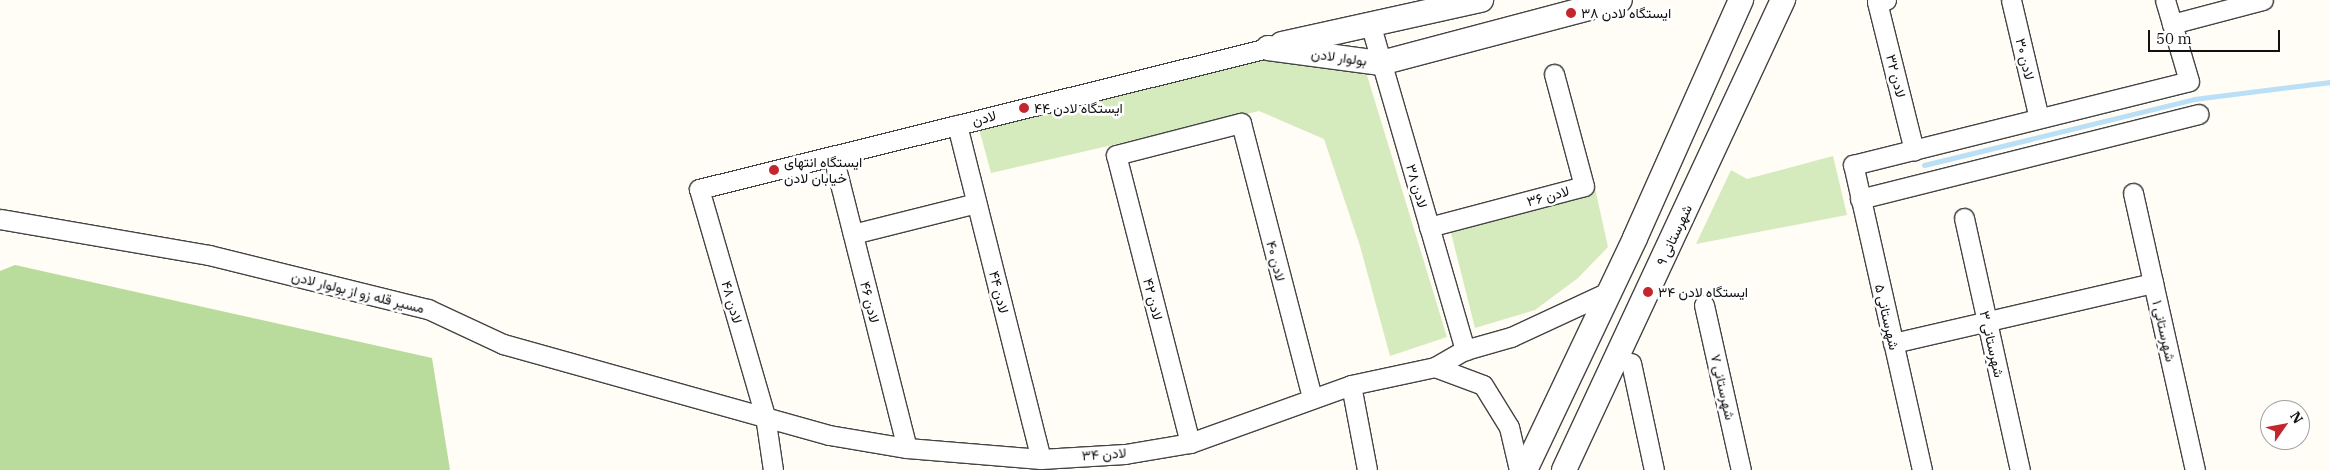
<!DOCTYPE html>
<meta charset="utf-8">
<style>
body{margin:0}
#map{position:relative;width:2330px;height:470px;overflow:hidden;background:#fffdf5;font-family:"IBM Plex Serif",Vazirmatn,serif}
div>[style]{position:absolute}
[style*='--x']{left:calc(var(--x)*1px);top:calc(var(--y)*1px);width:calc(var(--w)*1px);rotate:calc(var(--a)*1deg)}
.green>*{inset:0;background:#d5ebbd}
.forest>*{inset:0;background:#b9dc9c}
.stream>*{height:5px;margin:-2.5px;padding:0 2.5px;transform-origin:2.5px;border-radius:2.5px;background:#b9e0f7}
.roads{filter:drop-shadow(1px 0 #444) drop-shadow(-1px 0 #444) drop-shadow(0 1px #444) drop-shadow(0 -1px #444)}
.minor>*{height:19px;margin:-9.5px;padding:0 9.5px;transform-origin:9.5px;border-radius:9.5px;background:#fff}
.tertiary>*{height:24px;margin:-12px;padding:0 12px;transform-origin:12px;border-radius:12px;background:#fff}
.dots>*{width:14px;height:14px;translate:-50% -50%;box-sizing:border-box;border:2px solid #fff;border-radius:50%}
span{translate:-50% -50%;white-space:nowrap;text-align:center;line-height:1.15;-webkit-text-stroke:5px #fff;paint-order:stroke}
.poi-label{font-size:14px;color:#111}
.left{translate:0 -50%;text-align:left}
.street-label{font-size:14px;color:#111}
.north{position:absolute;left:2260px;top:400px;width:50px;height:50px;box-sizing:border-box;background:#fff;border:1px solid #a0a0a0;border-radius:50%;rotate:57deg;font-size:14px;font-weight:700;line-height:20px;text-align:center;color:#111}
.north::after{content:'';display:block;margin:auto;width:18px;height:22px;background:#c4262e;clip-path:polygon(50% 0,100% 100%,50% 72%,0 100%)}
.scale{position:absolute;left:2148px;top:30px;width:132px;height:22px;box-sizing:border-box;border:2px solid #111;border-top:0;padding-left:6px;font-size:15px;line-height:18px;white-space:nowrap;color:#111;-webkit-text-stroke:4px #fff;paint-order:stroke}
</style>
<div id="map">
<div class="green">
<i style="clip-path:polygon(1309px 57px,1366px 72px,1447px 337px,1390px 356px,1360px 246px,1324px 139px,1259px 111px,991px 173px,978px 125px,1234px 60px)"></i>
<i style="clip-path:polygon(1833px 156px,1847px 215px,1696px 244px,1731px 170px,1747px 179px)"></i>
<i style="clip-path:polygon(1595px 188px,1608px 247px,1578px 278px,1535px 310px,1475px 328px,1449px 225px)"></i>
</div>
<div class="forest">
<i style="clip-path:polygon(15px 265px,432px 358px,450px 470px,0 470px,0 271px)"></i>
</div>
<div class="stream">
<i style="--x:1924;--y:165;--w:278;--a:-13.7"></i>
<i style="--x:2194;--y:99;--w:137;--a:-7.1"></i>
</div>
<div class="roads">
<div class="minor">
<i style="--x:1886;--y:0;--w:9;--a:167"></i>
<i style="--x:1877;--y:2;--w:153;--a:76"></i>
<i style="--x:2011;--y:0;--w:121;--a:76.7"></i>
<i style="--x:1370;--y:23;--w:341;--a:73.8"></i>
<i style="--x:2172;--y:24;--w:94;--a:-14.8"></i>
<i style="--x:957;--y:125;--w:344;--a:75.9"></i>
<i style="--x:833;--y:156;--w:301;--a:75.8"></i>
<i style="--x:2133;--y:193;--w:284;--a:77.4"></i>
<i style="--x:1860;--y:199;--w:349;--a:-14.1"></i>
<i style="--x:1964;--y:218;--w:258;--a:77.5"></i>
<i style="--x:0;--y:219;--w:212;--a:9.8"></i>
<i style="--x:209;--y:255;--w:226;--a:13.9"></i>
<i style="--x:428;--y:309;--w:83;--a:25"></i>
<i style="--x:503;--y:344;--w:338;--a:15.6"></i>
<i style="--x:829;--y:435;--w:79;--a:9.5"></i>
<i style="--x:907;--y:448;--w:134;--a:4.7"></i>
<i style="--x:1041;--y:459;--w:84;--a:-3.4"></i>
<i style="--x:1125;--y:454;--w:66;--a:-9.6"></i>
<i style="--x:1190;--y:443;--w:171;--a:-19.8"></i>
<i style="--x:1351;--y:385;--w:86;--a:-12.1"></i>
<i style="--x:1435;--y:367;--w:34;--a:-30"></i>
<i style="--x:1465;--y:350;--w:48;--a:-15.8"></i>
<i style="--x:1511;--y:337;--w:109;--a:-24.9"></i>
<i style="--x:1429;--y:227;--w:160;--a:-14.8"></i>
<i style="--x:1584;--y:186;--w:116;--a:-105"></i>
<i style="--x:853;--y:234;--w:127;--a:-14.1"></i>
<i style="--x:1704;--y:305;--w:169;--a:77.4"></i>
<i style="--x:1893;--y:343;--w:267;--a:-13"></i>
<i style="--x:1631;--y:363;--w:109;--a:77.9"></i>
<i style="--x:1435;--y:367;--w:51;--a:20.6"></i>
<i style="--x:1483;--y:385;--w:49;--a:58.2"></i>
<i style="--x:1509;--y:427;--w:44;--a:76.9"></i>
<i style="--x:1351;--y:385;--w:86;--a:79.3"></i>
<i style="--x:1190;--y:443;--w:297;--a:-104.4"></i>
<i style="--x:1116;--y:155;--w:129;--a:-14.4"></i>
<i style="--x:1241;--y:123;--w:284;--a:75.5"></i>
<i style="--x:773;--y:470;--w:55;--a:-98.4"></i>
<i style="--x:765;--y:416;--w:236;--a:-106.2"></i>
<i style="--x:699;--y:189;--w:586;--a:-13.92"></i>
<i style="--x:1922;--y:470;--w:313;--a:-102.7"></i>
<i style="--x:1853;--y:165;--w:346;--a:-14"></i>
<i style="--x:2189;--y:81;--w:84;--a:-106.5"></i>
</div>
<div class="tertiary">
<i style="--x:1282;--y:44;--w:204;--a:-12.5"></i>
<i style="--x:1268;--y:48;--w:114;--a:7.6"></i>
<i style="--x:1381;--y:63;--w:247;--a:-14.8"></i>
<i style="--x:1525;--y:470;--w:257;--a:-64.6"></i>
<i style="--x:1635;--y:238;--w:261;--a:-66"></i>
<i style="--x:1564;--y:470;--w:519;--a:-65.02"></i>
</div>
</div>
<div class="dots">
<i style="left:1571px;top:13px;background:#c4262e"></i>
<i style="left:1024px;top:108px;background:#c4262e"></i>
<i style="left:774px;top:170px;background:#c4262e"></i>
<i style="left:1648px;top:292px;background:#c4262e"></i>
</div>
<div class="poi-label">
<span class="left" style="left:1581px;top:13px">ایستگاه لادن ۳۸</span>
<span class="left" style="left:1034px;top:108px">ایستگاه لادن ۴۴</span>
<span class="left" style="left:784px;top:170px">ایستگاه انتهای<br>خیابان لادن</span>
<span class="left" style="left:1658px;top:292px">ایستگاه لادن ۳۴</span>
</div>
<div class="street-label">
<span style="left:1339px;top:57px;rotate:8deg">بولوار لادن</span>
<span style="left:2025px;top:59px;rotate:77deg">لادن ۳۰</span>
<span style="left:1896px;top:76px;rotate:76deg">لادن ۳۲</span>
<span style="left:984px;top:118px;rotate:-14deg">لادن</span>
<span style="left:1417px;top:186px;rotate:74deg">لادن ۳۸</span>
<span style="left:1548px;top:196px;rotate:-15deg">لادن ۳۶</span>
<span style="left:1674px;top:235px;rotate:-65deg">شهرستانی ۹</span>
<span style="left:1276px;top:261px;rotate:76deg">لادن ۴۰</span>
<span style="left:358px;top:292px;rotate:14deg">مسیر قله زو از بولوار لادن</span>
<span style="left:999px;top:292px;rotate:76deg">لادن ۴۴</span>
<span style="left:1153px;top:299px;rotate:76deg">لادن ۴۲</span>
<span style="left:732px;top:302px;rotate:74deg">لادن ۴۸</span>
<span style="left:870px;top:302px;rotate:76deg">لادن ۴۶</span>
<span style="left:1887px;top:317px;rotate:77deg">شهرستانی ۵</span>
<span style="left:2164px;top:331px;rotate:77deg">شهرستانی ۱</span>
<span style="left:1992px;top:344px;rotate:77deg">شهرستانی ۳</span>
<span style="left:1723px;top:387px;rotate:77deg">شهرستانی ۷</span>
<span style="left:1104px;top:454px;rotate:-4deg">لادن ۳۴</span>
</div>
<div class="north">N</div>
<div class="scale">50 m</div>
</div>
